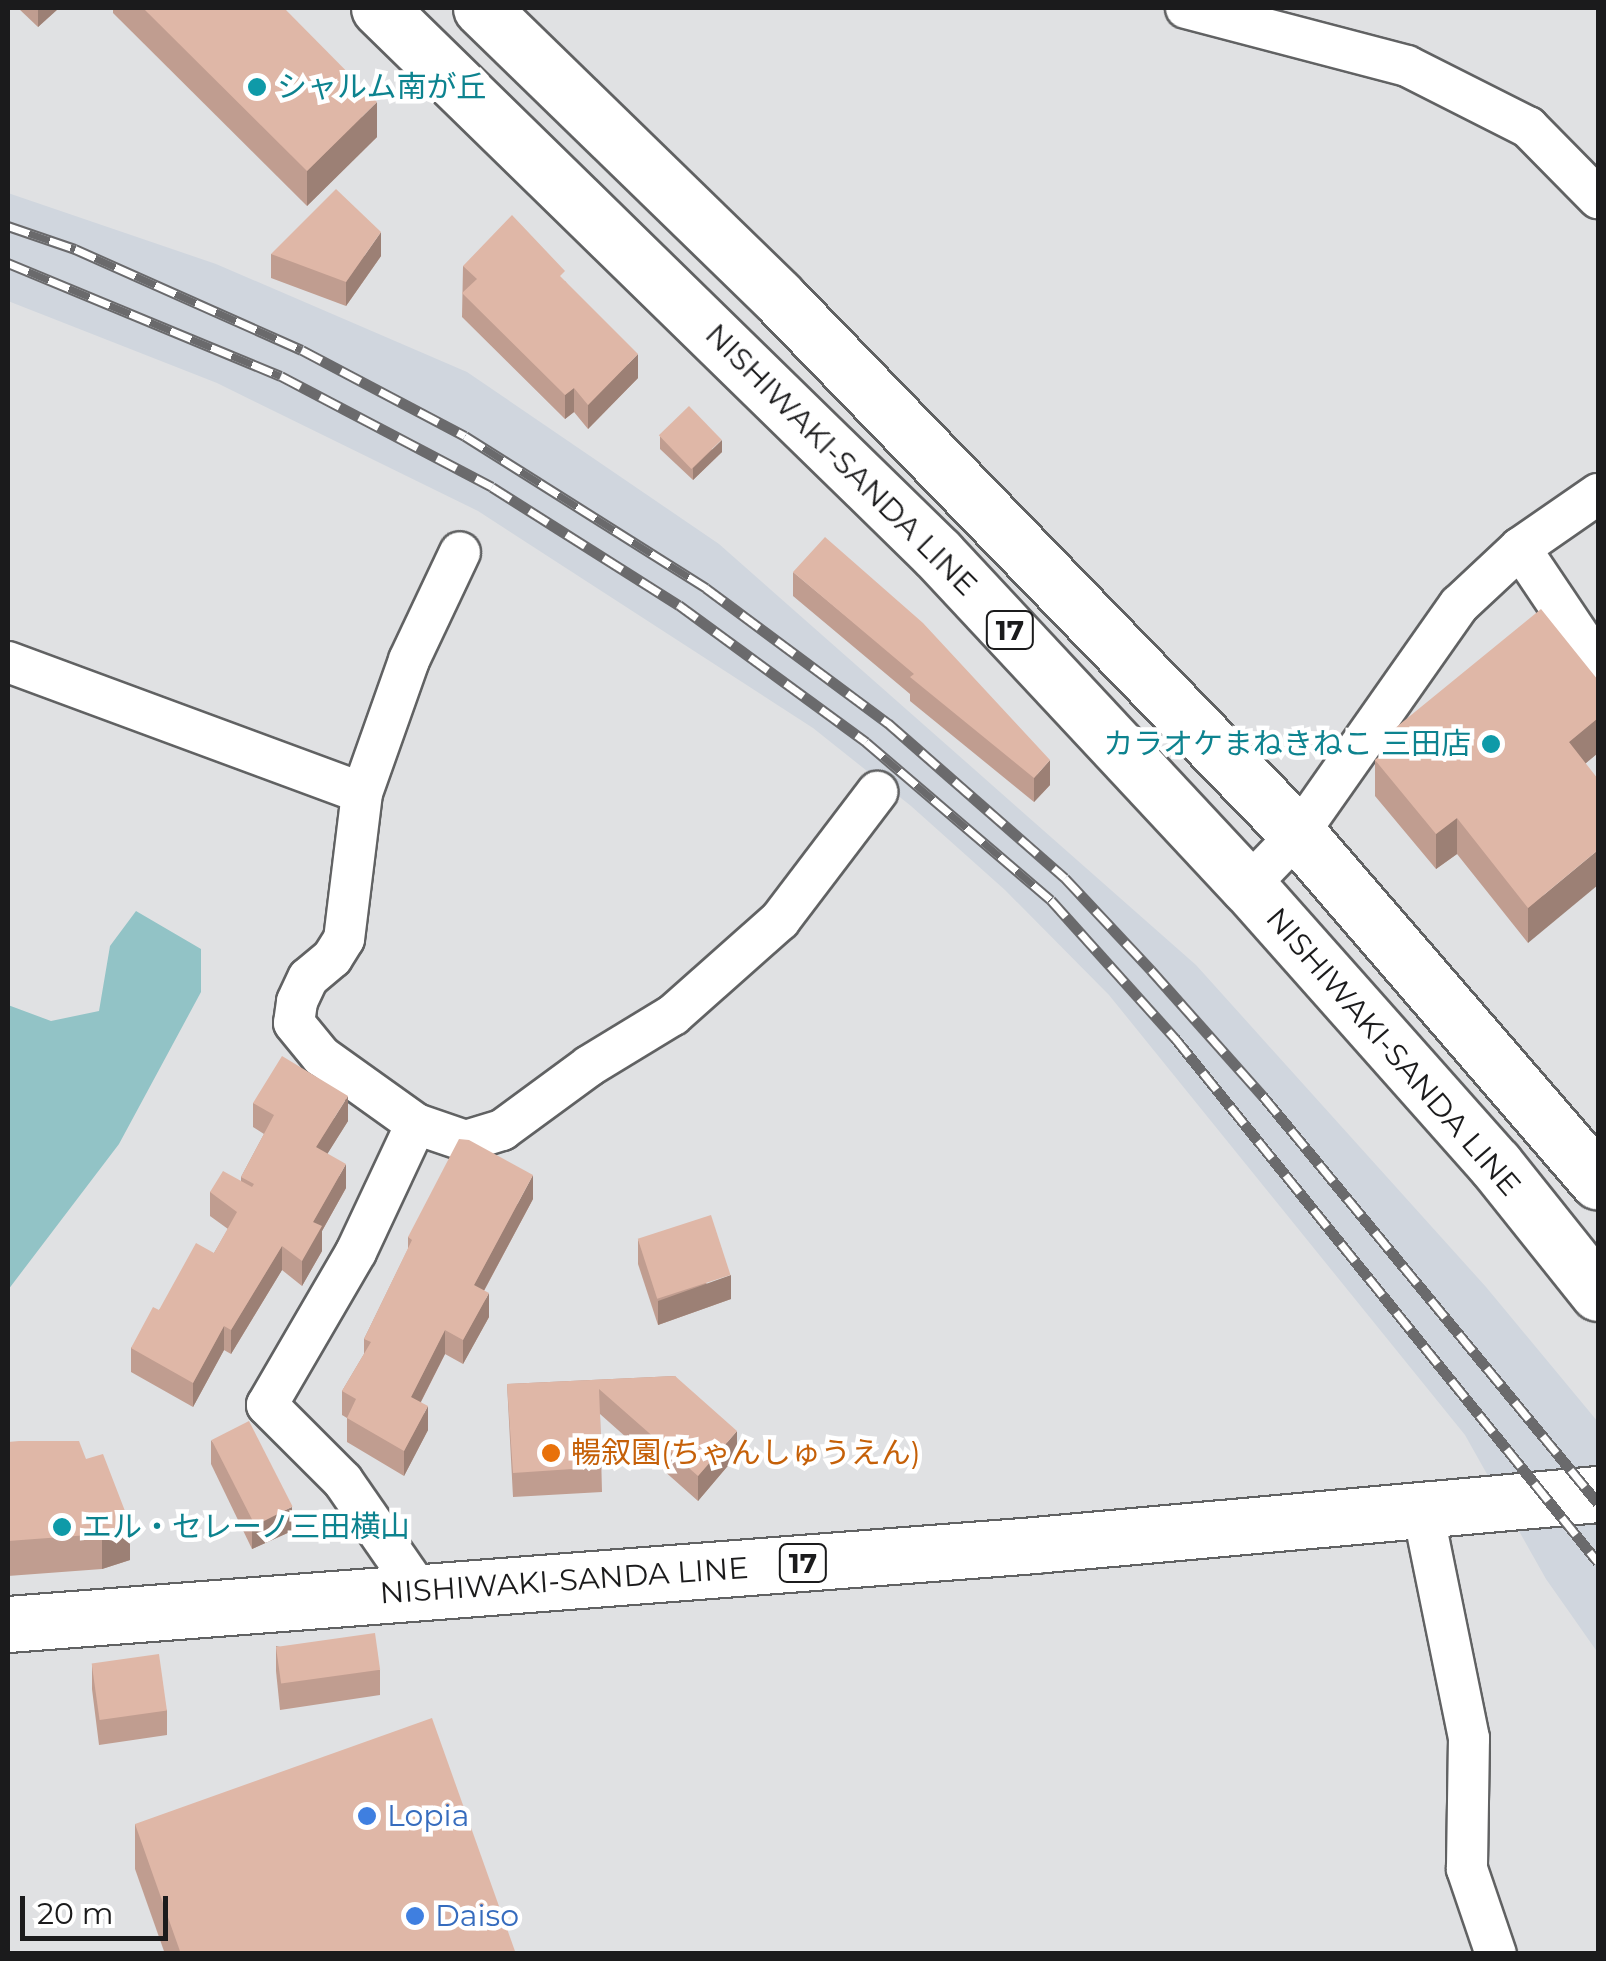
<!DOCTYPE html>
<meta charset="utf-8">
<style>
body{margin:0}
#map{position:relative;width:1606px;height:1961px;overflow:hidden;background:#e0e1e3;font-family:Montserrat,"Noto Sans JP",sans-serif}
div>[style]{position:absolute}
[style*='--x']{left:calc(var(--x)*1px);top:calc(var(--y)*1px);width:calc(var(--w)*1px);rotate:calc(var(--a)*1deg)}
.built>*{inset:0;background:#d0d6de}
.water>*{inset:0;background:#92c3c6}
.roads{filter:drop-shadow(2px 0 #616263) drop-shadow(-2px 0 #616263) drop-shadow(0 2px #616263) drop-shadow(0 -2px #616263)}
.minor>*{height:40px;margin:-20px;padding:0 20px;transform-origin:20px;border-radius:20px;background:#fff}
.primary>*{height:55px;margin:-27.5px;padding:0 27.5px;transform-origin:27.5px;border-radius:27.5px;background:#fff}
.rail>*{height:11px;margin-top:-5.5px;transform-origin:0;background:repeating-linear-gradient(90deg,#fff 0 22px,#6a6a6c 0 44px);box-sizing:border-box;border-block:2px solid #6a6a6c}
.wall>*{inset:0;background:#c09d90}
.shaded-wall>*{inset:0;background:#9c8075}
.building>*{inset:0;background:#dfb7a7;transform-origin:0 0}
.dots>*{width:28px;height:28px;translate:-50% -50%;box-sizing:border-box;border:5px solid #fff;border-radius:50%}
span{translate:-50% -50%;white-space:nowrap;text-align:center;line-height:1.15;-webkit-text-stroke:9px #fff;paint-order:stroke}
.shield-label span{padding:2px 8px;background:#fff;border:2px solid;border-radius:8px;-webkit-text-stroke-width:0}
.shield-label{font-size:28px;color:#1b1b1c;font-weight:700}
.culture-label{font-size:30px;color:#0d838f}
.left{translate:0 -50%;text-align:left}
.right{translate:-100% -50%;text-align:right}
.street-label{font-size:30px;color:#1b1b1c}
.food-label{font-size:30px;color:#c56008}
.shop-label{font-size:30px;color:#366cbe}
.frame{position:absolute;inset:0;border:10px solid #1b1b1c;pointer-events:none}
.scale{position:absolute;left:20px;top:1896px;width:148px;height:45px;box-sizing:border-box;border:5px solid #1b1b1c;border-top:0;padding-left:12px;font-size:30px;line-height:35px;white-space:nowrap;color:#1b1b1c;-webkit-text-stroke:8px #fff;paint-order:stroke}
</style>
<div id="map">
<div class="built">
<i style="clip-path:polygon(8px 193px,216px 264px,467px 372px,719px 544px,1196px 965px,1486px 1287px,1598px 1422px,1598px 1653px,1546px 1579px,1465px 1435px,1109px 995px,1005px 890px,911px 806px,813px 728px,478px 511px,217px 383px,8px 301px)"></i>
</div>
<div class="water">
<i style="clip-path:polygon(136px 911px,201px 949px,201px 992px,119px 1144px,8px 1290px,8px 1005px,51px 1021px,99px 1011px,110px 946px)"></i>
</div>
<div class="roads">
<div class="minor">
<i style="--x:1186;--y:8;--w:228;--a:14.7"></i>
<i style="--x:1407;--y:66;--w:136;--a:26.8"></i>
<i style="--x:1528;--y:127;--w:100;--a:45.4"></i>
<i style="--x:1520;--y:548;--w:140;--a:56.1"></i>
<i style="--x:8;--y:662;--w:377;--a:20.3"></i>
<i style="--x:362;--y:793;--w:141;--a:-70.5"></i>
<i style="--x:409;--y:660;--w:119;--a:-64.7"></i>
<i style="--x:362;--y:793;--w:147;--a:97"></i>
<i style="--x:344;--y:939;--w:22;--a:122"></i>
<i style="--x:332;--y:958;--w:31;--a:140"></i>
<i style="--x:308;--y:978;--w:26;--a:115"></i>
<i style="--x:297;--y:1002;--w:21;--a:98"></i>
<i style="--x:294;--y:1023;--w:43;--a:50.7"></i>
<i style="--x:321;--y:1056;--w:117;--a:35.6"></i>
<i style="--x:416;--y:1124;--w:53;--a:18.8"></i>
<i style="--x:466;--y:1141;--w:38;--a:-17"></i>
<i style="--x:502;--y:1130;--w:108;--a:-36.3"></i>
<i style="--x:589;--y:1066;--w:98;--a:-31.3"></i>
<i style="--x:673;--y:1015;--w:143;--a:-41.6"></i>
<i style="--x:780;--y:920;--w:161;--a:-52.8"></i>
<i style="--x:1248;--y:886;--w:72;--a:-46.1"></i>
<i style="--x:1298;--y:834;--w:280;--a:-54.9"></i>
<i style="--x:1459;--y:605;--w:83;--a:-43.1"></i>
<i style="--x:1520;--y:548;--w:95;--a:-34.7"></i>
<i style="--x:416;--y:1124;--w:141;--a:115.1"></i>
<i style="--x:356;--y:1252;--w:177;--a:120.2"></i>
<i style="--x:267;--y:1405;--w:107;--a:45"></i>
<i style="--x:343;--y:1481;--w:135;--a:55.3"></i>
<i style="--x:1423;--y:1512;--w:231;--a:78.5"></i>
<i style="--x:1469;--y:1738;--w:131;--a:90.9"></i>
<i style="--x:1467;--y:1869;--w:90;--a:71.2"></i>
</div>
<div class="primary">
<i style="--x:379;--y:8;--w:781;--a:44.33"></i>
<i style="--x:938;--y:554;--w:454;--a:47"></i>
<i style="--x:1248;--y:886;--w:372;--a:48.4"></i>
<i style="--x:1495;--y:1164;--w:165;--a:51.4"></i>
<i style="--x:481;--y:8;--w:416;--a:44.2"></i>
<i style="--x:779;--y:298;--w:746;--a:45.92"></i>
<i style="--x:1298;--y:834;--w:459;--a:49.2"></i>
<i style="--x:8;--y:1624;--w:1029;--a:-4.4"></i>
<i style="--x:1034;--y:1545;--w:566;--a:-5.17"></i>
</div>
</div>
<div class="rail">
<i style="--x:8;--y:226;--w:71;--a:18.9"></i>
<i style="--x:75;--y:249;--w:248;--a:24"></i>
<i style="--x:302;--y:350;--w:184;--a:27.8"></i>
<i style="--x:465;--y:436;--w:285;--a:32.2"></i>
<i style="--x:706;--y:588;--w:227;--a:36.6"></i>
<i style="--x:888;--y:723;--w:235;--a:41.2"></i>
<i style="--x:1065;--y:878;--w:126;--a:46.9"></i>
<i style="--x:1151;--y:970;--w:169;--a:48.4"></i>
<i style="--x:1263;--y:1096;--w:527;--a:50.54"></i>
<i style="--x:8;--y:263;--w:295;--a:22.5"></i>
<i style="--x:281;--y:376;--w:238;--a:27.7"></i>
<i style="--x:492;--y:487;--w:221;--a:32.3"></i>
<i style="--x:679;--y:605;--w:232;--a:36.2"></i>
<i style="--x:866;--y:742;--w:243;--a:40.5"></i>
<i style="--x:1051;--y:900;--w:186;--a:48.1"></i>
<i style="--x:1175;--y:1038;--w:673;--a:51.09"></i>
</div>
<div class="wall">
<i style="clip-path:polygon(18px 8px,59px 8px,38px 27px)"></i>
<i style="clip-path:polygon(113px 8px,284px 8px,377px 137px,307px 206px,113px 13px)"></i>
<i style="clip-path:polygon(271px 254px,381px 256px,346px 306px,271px 278px)"></i>
<i style="clip-path:polygon(463px 266px,565px 281px,638px 378px,588px 429px,574px 412px,565px 419px,462px 317px)"></i>
<i style="clip-path:polygon(660px 436px,722px 452px,693px 480px,660px 449px)"></i>
<i style="clip-path:polygon(793px 572px,1050px 785px,1034px 802px,910px 701px,910px 694px,793px 596px)"></i>
<i style="clip-path:polygon(1598px 680px,1598px 753px,1586px 763px,1528px 943px,1457px 854px,1436px 869px,1375px 796px,1375px 760px,1394px 744px,1394px 729px)"></i>
<i style="clip-path:polygon(253px 1103px,348px 1121px,327px 1154px,346px 1188px,322px 1231px,322px 1251px,302px 1286px,282px 1270px,231px 1354px,224px 1350px,193px 1407px,131px 1372px,131px 1348px,159px 1310px,214px 1253px,228px 1229px,210px 1216px,210px 1192px,241px 1181px,241px 1177px,264px 1134px,253px 1127px)"></i>
<i style="clip-path:polygon(533px 1199px,484px 1291px,489px 1317px,463px 1364px,445px 1354px,421px 1402px,428px 1430px,404px 1476px,347px 1442px,347px 1418px,342px 1415px,342px 1391px,364px 1354px,364px 1339px,408px 1249px,408px 1237px)"></i>
<i style="clip-path:polygon(638px 1240px,731px 1299px,658px 1325px,638px 1264px)"></i>
<i style="clip-path:polygon(675px 1376px,737px 1455px,698px 1501px,600px 1414px,602px 1492px,513px 1497px,507px 1384px)"></i>
<i style="clip-path:polygon(211px 1440px,292px 1531px,252px 1549px,211px 1464px)"></i>
<i style="clip-path:polygon(8px 1442px,86px 1459px,130px 1560px,102px 1569px,8px 1576px)"></i>
<i style="clip-path:polygon(276px 1646px,380px 1670px,380px 1695px,280px 1710px,276px 1671px)"></i>
<i style="clip-path:polygon(92px 1665px,167px 1710px,167px 1735px,99px 1745px,92px 1689px)"></i>
<i style="clip-path:polygon(135px 1824px,516px 1954px,165px 1954px,135px 1869px)"></i>
</div>
<div class="shaded-wall">
<i style="clip-path:polygon(38px 8px,59px 8px,38px 27px)"></i>
<i style="clip-path:polygon(377px 102px,377px 137px,307px 206px,307px 171px)"></i>
<i style="clip-path:polygon(381px 232px,381px 256px,346px 306px,346px 282px)"></i>
<i style="clip-path:polygon(638px 354px,638px 378px,588px 429px,588px 405px)"></i>
<i style="clip-path:polygon(574px 388px,574px 412px,565px 419px,565px 395px)"></i>
<i style="clip-path:polygon(722px 440px,722px 452px,693px 480px,693px 468px)"></i>
<i style="clip-path:polygon(1598px 718px,1598px 753px,1569px 777px,1569px 742px)"></i>
<i style="clip-path:polygon(1050px 760px,1050px 785px,1034px 802px,1034px 778px)"></i>
<i style="clip-path:polygon(1457px 818px,1457px 854px,1436px 869px,1436px 834px)"></i>
<i style="clip-path:polygon(1598px 850px,1598px 885px,1528px 943px,1528px 908px)"></i>
<i style="clip-path:polygon(348px 1096px,348px 1121px,316px 1172px,316px 1147px)"></i>
<i style="clip-path:polygon(346px 1164px,346px 1188px,322px 1231px,322px 1251px,302px 1286px,302px 1261px,313px 1222px)"></i>
<i style="clip-path:polygon(533px 1175px,533px 1199px,474px 1309px,474px 1285px)"></i>
<i style="clip-path:polygon(282px 1246px,282px 1270px,231px 1354px,231px 1330px)"></i>
<i style="clip-path:polygon(731px 1275px,731px 1299px,658px 1325px,658px 1301px)"></i>
<i style="clip-path:polygon(489px 1293px,489px 1317px,463px 1364px,463px 1340px)"></i>
<i style="clip-path:polygon(224px 1326px,224px 1350px,193px 1407px,193px 1383px)"></i>
<i style="clip-path:polygon(445px 1330px,445px 1354px,411px 1421px,411px 1397px)"></i>
<i style="clip-path:polygon(428px 1406px,428px 1430px,404px 1476px,404px 1451px)"></i>
<i style="clip-path:polygon(737px 1431px,737px 1455px,698px 1501px,698px 1476px)"></i>
<i style="clip-path:polygon(292px 1507px,292px 1531px,252px 1549px,252px 1525px)"></i>
<i style="clip-path:polygon(130px 1524px,130px 1560px,102px 1569px,102px 1534px)"></i>
</div>
<div class="building">
<i style="clip-path:polygon(143px 8px,284px 8px,377px 102px,307px 171px)"></i>
<i style="clip-path:polygon(336px 189px,381px 232px,346px 282px,271px 254px)"></i>
<i style="clip-path:polygon(512px 215px,565px 271px,560px 276px,638px 354px,588px 405px,574px 388px,565px 395px,462px 293px,477px 279px,463px 266px)"></i>
<i style="left:689px;top:406px;width:47px;height:42px;rotate:46deg"></i>
<i style="clip-path:polygon(825px 537px,923px 623px,1050px 760px,1034px 778px,910px 677px,914px 674px,793px 572px)"></i>
<i style="clip-path:polygon(1541px 609px,1598px 680px,1598px 718px,1569px 742px,1598px 779px,1598px 850px,1528px 908px,1457px 818px,1436px 834px,1375px 760px,1401px 739px,1394px 729px)"></i>
<i style="clip-path:polygon(282px 1056px,348px 1096px,316px 1147px,346px 1164px,313px 1222px,322px 1226px,302px 1261px,282px 1246px,231px 1330px,224px 1326px,193px 1383px,131px 1348px,153px 1307px,159px 1310px,196px 1243px,214px 1253px,237px 1212px,210px 1192px,223px 1171px,252px 1187px,254px 1184px,241px 1177px,274px 1115px,253px 1103px)"></i>
<i style="clip-path:polygon(459px 1139px,469px 1140px,533px 1175px,474px 1285px,489px 1293px,463px 1340px,445px 1330px,411px 1397px,428px 1406px,404px 1451px,347px 1418px,356px 1399px,342px 1391px,371px 1342px,364px 1339px,412px 1240px,408px 1237px)"></i>
<i style="left:711px;top:1215px;width:63px;height:77px;rotate:72deg"></i>
<i style="clip-path:polygon(675px 1376px,737px 1431px,698px 1476px,599px 1389px,602px 1467px,513px 1473px,507px 1384px)"></i>
<i style="left:249px;top:1421px;width:96px;height:42px;rotate:63deg"></i>
<i style="clip-path:polygon(19px 1441px,79px 1441px,86px 1459px,103px 1454px,130px 1524px,102px 1534px,8px 1541px,8px 1442px)"></i>
<i style="left:375px;top:1633px;width:37px;height:100px;rotate:82deg"></i>
<i style="left:159px;top:1654px;width:57px;height:68px;rotate:82deg"></i>
<i style="clip-path:polygon(432px 1718px,516px 1954px,181px 1954px,135px 1824px)"></i>
</div>
<div class="dots">
<i style="left:257px;top:87px;background:#0f9aa8"></i>
<i style="left:1491px;top:744px;background:#0f9aa8"></i>
<i style="left:551px;top:1453px;background:#e8710a"></i>
<i style="left:62px;top:1527px;background:#0f9aa8"></i>
<i style="left:367px;top:1816px;background:#3f7fe0"></i>
<i style="left:415px;top:1916px;background:#3f7fe0"></i>
</div>
<div class="shield-label">
<span style="left:1010px;top:630px">17</span>
<span style="left:803px;top:1563px">17</span>
</div>
<div class="culture-label">
<span class="left" style="left:277px;top:87px">シャルム南が丘</span>
<span class="right" style="left:1471px;top:744px">カラオケまねきねこ 三田店</span>
<span class="left" style="left:82px;top:1527px">エル・セレーノ三田横山</span>
</div>
<div class="street-label">
<span style="left:841px;top:460px;rotate:45deg">NISHIWAKI-SANDA LINE</span>
<span style="left:1393px;top:1052px;rotate:49deg">NISHIWAKI-SANDA LINE</span>
<span style="left:564px;top:1581px;rotate:-4deg">NISHIWAKI-SANDA LINE</span>
</div>
<div class="food-label">
<span class="left" style="left:571px;top:1453px">暢叙園(ちゃんしゅうえん)</span>
</div>
<div class="shop-label">
<span class="left" style="left:387px;top:1816px">Lopia</span>
<span class="left" style="left:435px;top:1916px">Daiso</span>
</div>
<div class="frame"></div>
<div class="scale">20 m</div>
</div>
